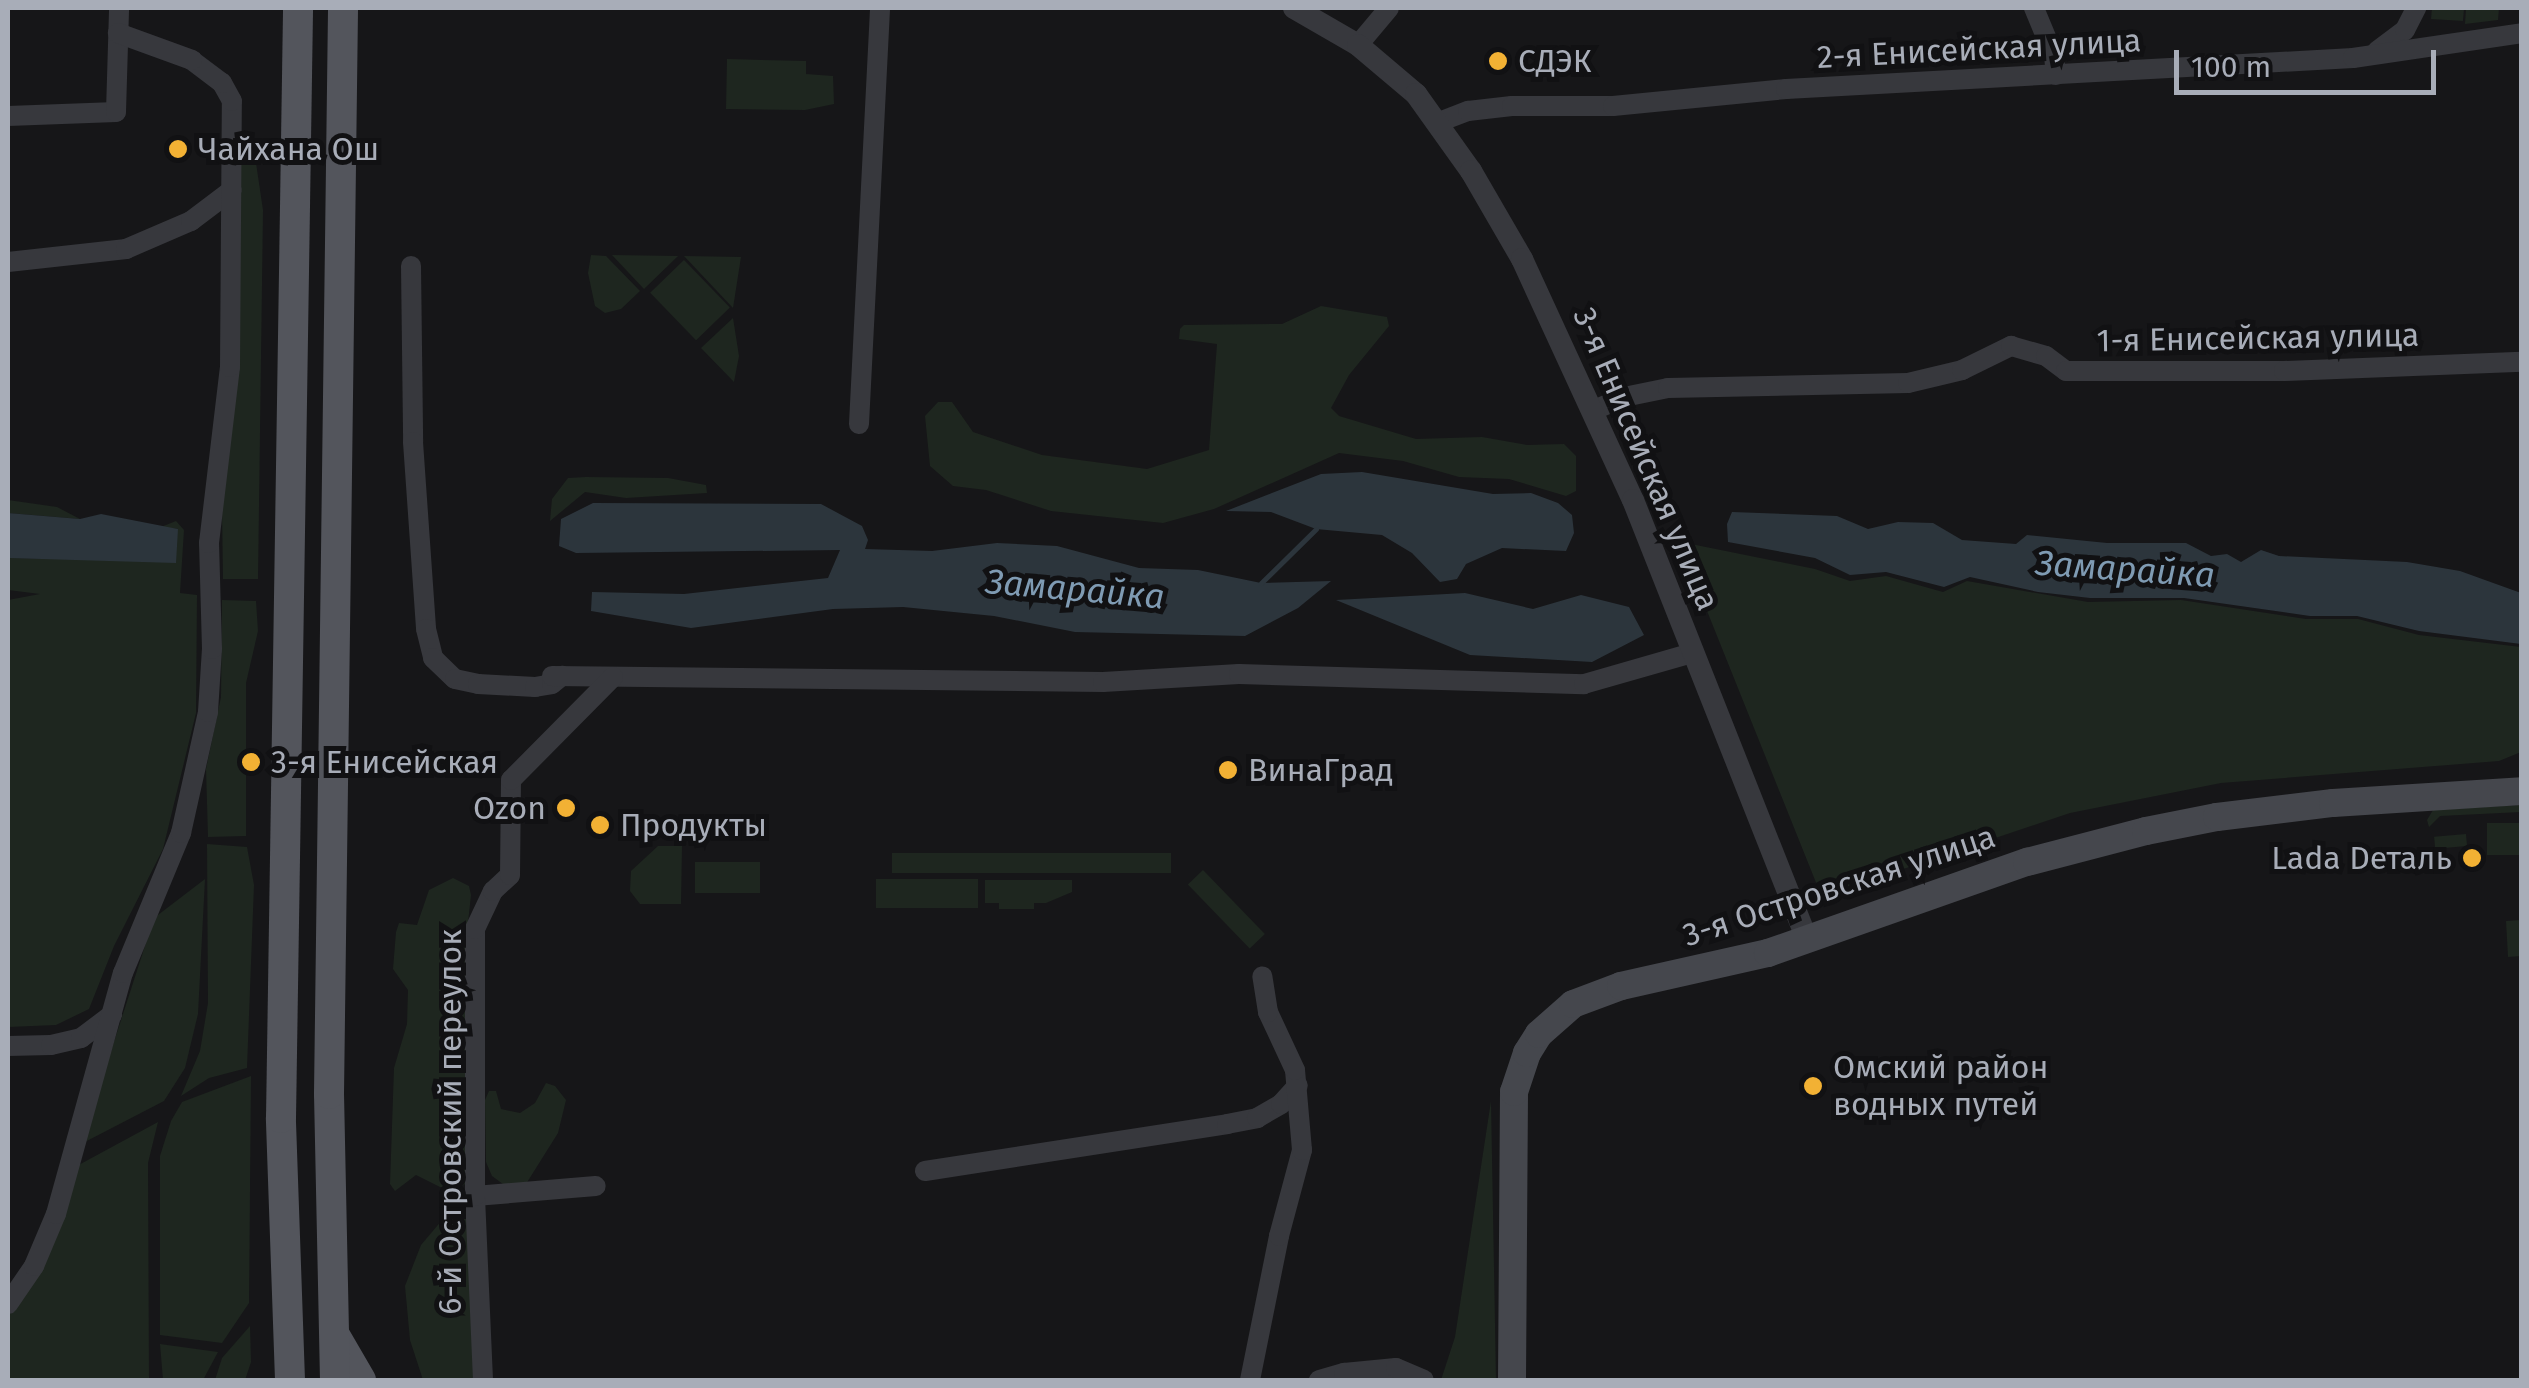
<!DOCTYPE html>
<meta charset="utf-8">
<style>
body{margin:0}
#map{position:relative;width:2529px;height:1388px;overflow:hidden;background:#161618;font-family:"Fira Sans",sans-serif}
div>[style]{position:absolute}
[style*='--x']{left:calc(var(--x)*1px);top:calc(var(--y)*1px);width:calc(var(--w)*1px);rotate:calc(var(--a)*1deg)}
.green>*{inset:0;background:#1e261f;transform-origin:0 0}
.water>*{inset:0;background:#2c353c}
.stream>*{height:5px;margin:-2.5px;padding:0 2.5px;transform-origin:2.5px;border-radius:2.5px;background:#2c353c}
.minor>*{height:20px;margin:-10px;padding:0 10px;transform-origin:10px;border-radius:10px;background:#37383d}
.tertiary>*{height:22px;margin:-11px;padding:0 11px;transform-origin:11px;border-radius:11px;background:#37383d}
.secondary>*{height:28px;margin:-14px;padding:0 14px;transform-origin:14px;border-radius:14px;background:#45474d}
.primary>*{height:30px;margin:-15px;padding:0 15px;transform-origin:15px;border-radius:15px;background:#53555c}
.dots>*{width:28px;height:28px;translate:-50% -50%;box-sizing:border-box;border:5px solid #111113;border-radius:50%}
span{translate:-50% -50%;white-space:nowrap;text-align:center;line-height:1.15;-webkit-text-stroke:10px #111113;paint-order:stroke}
.street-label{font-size:32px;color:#a8adb8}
.poi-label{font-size:32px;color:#a8adb8}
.left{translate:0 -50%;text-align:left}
.right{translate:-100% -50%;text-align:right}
.water-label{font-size:35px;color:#7f9bb3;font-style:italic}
.frame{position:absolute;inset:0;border:10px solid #a8adb8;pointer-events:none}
.scale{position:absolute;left:2174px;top:50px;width:262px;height:45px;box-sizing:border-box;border:5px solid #a8adb8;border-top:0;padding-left:12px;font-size:30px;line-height:35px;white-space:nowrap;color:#a8adb8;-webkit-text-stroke:8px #111113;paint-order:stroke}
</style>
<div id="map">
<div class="green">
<i style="clip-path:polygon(2432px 8px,2464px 8px,2463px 21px,2431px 19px)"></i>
<i style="clip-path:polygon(2466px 8px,2499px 8px,2498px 20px,2465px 24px)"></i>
<i style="clip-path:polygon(727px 59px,806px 61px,806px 74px,833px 76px,834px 104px,805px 110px,726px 109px)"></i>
<i style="clip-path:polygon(241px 163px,256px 163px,263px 210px,258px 579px,223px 579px,222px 510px)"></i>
<i style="clip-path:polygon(591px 255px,606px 256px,640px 291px,621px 309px,605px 313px,595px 306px,588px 273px)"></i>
<i style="clip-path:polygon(612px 255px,678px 256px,644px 289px)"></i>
<i style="clip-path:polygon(684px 256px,741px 257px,733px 308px)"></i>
<i style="left:684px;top:260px;width:66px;height:47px;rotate:46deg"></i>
<i style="clip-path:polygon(1321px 306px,1387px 317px,1389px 326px,1349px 375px,1331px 408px,1339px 416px,1416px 439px,1482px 437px,1527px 445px,1564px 444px,1576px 456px,1576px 491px,1566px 496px,1509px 479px,1459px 477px,1403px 461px,1339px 453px,1214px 509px,1163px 523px,1051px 511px,986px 490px,953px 486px,930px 466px,925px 416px,938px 402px,952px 402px,973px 432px,1042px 455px,1147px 469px,1209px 450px,1217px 344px,1179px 339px,1180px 329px,1184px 325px,1282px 324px)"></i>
<i style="clip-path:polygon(733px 318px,739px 356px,734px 382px,701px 348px)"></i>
<i style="clip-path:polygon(586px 477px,668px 478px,706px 485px,707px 493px,626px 498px,585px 492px,550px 521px,552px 499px,568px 478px)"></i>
<i style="clip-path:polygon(8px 500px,57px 507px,80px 519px,8px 513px)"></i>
<i style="clip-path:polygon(176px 521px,184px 530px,180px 593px,197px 595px,196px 713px,163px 849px,114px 946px,89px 1009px,56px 1025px,8px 1027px,8px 600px,40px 594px,8px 590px,8px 558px,78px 559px,178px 529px,161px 527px)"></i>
<i style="clip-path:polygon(1686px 543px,1815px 569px,1850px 581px,1886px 576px,1943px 592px,1967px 581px,2088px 602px,2181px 600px,2306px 619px,2358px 619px,2419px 635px,2521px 647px,2521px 752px,2499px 761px,2221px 783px,2070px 813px,1832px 893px,1825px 884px,1817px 885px,1697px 586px)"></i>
<i style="clip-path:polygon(222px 600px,256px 601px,258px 631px,246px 683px,246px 836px,208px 837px,206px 769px,221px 697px)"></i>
<i style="clip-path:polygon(2521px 805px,2521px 812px,2440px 816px,2429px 827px,2427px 820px,2433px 810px)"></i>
<i style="left:2521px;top:823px;width:32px;height:34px;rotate:90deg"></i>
<i style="left:2466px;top:834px;width:12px;height:32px;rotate:85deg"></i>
<i style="clip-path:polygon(207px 844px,247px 847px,254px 885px,247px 1068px,209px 1078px,181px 1096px,200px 1051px,208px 1003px)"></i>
<i style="clip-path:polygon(658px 846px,682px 846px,681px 904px,640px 904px,630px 891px,631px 871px)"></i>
<i style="left:892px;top:853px;width:279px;height:20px"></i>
<i style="left:695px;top:862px;width:65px;height:31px"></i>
<i style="left:1203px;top:870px;width:89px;height:21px;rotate:46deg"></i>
<i style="clip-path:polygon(453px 878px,469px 886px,471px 895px,465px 950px,465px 1184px,458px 1189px,440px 1187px,416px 1175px,395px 1191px,390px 1184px,394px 1068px,407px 1024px,408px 990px,393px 969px,396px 932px,399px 923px,417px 925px,429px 890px)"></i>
<i style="clip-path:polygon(205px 879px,198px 1014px,185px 1068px,164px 1101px,81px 1144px,154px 918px)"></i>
<i style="left:876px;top:879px;width:102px;height:29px"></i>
<i style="clip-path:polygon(985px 880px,1072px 880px,1072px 892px,1046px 903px,1034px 903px,1034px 909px,999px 909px,999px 903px,985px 903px)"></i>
<i style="clip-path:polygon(2521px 920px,2521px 956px,2508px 957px,2506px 921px)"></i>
<i style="clip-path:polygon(251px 1076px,249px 1303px,222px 1343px,160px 1335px,160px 1156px,171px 1121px,182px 1102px)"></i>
<i style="clip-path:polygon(546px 1083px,555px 1086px,566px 1100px,558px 1133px,526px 1184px,507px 1187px,492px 1176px,486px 1162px,485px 1100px,489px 1091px,496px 1091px,501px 1109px,520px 1113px,535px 1103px)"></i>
<i style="clip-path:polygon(1491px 1101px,1496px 1380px,1441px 1380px,1455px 1337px)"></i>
<i style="clip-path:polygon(158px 1122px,148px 1163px,149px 1380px,8px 1380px,8px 1312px,75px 1167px)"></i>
<i style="clip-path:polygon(468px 1203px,482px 1380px,423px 1380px,410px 1340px,405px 1286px,421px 1245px,448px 1213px)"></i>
<i style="clip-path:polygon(250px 1326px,251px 1362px,245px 1380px,215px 1380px,222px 1358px)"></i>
<i style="clip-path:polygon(160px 1344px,218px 1352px,203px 1380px,163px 1380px)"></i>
</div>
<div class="water">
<i style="clip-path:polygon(1362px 472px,1493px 494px,1531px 493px,1558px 503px,1572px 515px,1574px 533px,1566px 551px,1502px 548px,1466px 564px,1457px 579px,1440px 582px,1412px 553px,1382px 535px,1316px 529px,1271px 512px,1226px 511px,1321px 474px)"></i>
<i style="clip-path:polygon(593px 503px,821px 504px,862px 526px,868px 540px,865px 549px,932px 551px,997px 543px,1057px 546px,1139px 568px,1198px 570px,1261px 583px,1331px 581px,1298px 608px,1245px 636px,1075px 632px,994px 616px,903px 607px,833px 609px,691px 628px,591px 611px,592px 592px,684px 594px,828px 578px,840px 550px,576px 553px,559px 546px,561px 519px)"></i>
<i style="clip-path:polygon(1732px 512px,1837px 516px,1868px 529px,1898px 522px,1933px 523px,1962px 540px,2016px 544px,2027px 535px,2107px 543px,2186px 543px,2211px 556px,2227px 554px,2241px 562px,2261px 550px,2279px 556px,2407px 562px,2460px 571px,2521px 593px,2521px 644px,2419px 631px,2357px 616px,2310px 616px,2184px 598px,2090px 598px,2038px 592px,1970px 577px,1944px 587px,1886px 572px,1850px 575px,1815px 558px,1728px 542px,1727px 524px)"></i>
<i style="clip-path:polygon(8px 513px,80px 519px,101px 514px,178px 529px,176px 563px,8px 558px)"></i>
<i style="clip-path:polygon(1465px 593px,1533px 609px,1581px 595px,1629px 607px,1644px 635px,1592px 662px,1470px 655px,1336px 600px)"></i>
</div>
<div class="stream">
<i style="--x:1261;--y:583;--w:77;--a:-44.5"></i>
</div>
<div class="minor">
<i style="--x:2034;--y:8;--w:52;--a:67.4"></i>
<i style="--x:2054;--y:56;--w:19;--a:84"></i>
<i style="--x:1358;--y:45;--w:48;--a:-50"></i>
<i style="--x:2377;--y:51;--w:35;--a:-37"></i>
<i style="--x:2405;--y:30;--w:25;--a:-63"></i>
<i style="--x:8;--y:116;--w:108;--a:-2.1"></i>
<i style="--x:116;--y:112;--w:104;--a:-88.3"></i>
<i style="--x:1439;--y:122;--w:31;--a:-21"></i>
<i style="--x:1468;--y:111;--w:44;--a:-6.5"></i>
<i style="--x:1512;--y:106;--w:101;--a:0"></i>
<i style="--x:1613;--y:106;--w:174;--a:-5.6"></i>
<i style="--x:1786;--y:89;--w:568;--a:-3.13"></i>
<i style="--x:2353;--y:58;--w:171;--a:-8.4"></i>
<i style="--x:8;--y:262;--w:119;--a:-6.3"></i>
<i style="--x:126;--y:249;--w:71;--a:-23.3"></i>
<i style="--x:191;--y:221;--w:51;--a:-37.1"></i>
<i style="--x:411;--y:266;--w:176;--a:89.3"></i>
<i style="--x:413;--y:442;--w:187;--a:86"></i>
<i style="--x:426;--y:629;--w:30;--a:76"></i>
<i style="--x:433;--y:658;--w:30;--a:44"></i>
<i style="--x:455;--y:679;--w:24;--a:12"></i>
<i style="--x:478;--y:684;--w:57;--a:3"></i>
<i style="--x:535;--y:687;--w:17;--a:-10"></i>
<i style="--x:552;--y:684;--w:13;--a:-39"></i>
<i style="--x:1594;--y:410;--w:33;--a:-23"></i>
<i style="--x:1624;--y:397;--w:45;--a:-11.6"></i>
<i style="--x:1668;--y:388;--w:240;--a:-1.2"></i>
<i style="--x:1908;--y:383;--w:56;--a:-13.5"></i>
<i style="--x:1962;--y:370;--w:55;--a:-26.1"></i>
<i style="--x:2011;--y:346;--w:36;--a:16"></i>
<i style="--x:2046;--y:356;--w:25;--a:37"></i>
<i style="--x:2066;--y:371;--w:218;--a:0"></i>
<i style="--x:2284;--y:371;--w:238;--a:-2.2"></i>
<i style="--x:859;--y:424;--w:417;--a:-87.1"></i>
<i style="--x:552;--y:676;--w:551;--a:0.62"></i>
<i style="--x:1103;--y:682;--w:136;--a:-3.4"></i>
<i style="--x:1239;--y:674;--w:345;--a:1.7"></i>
<i style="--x:1584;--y:684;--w:112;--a:-16"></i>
<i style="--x:8;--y:1046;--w:43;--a:-1.3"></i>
<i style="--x:51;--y:1045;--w:31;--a:-13"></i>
<i style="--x:81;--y:1038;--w:39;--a:-37"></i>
<i style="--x:925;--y:1171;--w:306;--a:-8.8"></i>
<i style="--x:1227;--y:1124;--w:31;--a:-11"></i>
<i style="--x:1257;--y:1118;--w:28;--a:-30"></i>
<i style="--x:1281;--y:1104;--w:25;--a:-48"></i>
<i style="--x:475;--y:1196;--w:121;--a:-4.7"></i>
<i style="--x:8;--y:1304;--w:46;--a:-55.6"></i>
<i style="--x:34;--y:1266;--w:56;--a:-67.1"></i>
<i style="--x:56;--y:1214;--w:250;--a:-74.5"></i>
<i style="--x:123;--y:973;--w:152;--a:-67.5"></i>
<i style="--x:181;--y:833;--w:124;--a:-77.4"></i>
<i style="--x:208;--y:712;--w:63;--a:-86.4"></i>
<i style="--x:212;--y:649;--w:106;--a:-91.6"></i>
<i style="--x:209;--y:543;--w:177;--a:-83.2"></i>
<i style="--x:230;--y:367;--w:266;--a:-89.6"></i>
<i style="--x:232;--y:101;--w:21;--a:-119"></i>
<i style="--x:222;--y:83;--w:38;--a:-143"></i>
<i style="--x:192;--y:60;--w:79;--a:-160"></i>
<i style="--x:483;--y:1380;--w:184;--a:-92.5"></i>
<i style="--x:475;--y:1196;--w:267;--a:-90"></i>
<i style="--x:475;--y:929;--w:42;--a:-64.7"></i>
<i style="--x:493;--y:891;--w:23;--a:-43"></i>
<i style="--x:510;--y:875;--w:95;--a:-89.4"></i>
<i style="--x:511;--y:780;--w:145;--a:-45.3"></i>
<i style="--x:1250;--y:1380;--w:147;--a:-78.6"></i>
<i style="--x:1279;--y:1236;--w:89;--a:-75"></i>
<i style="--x:1302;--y:1150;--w:80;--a:-95"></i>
<i style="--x:1295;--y:1070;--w:64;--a:-115"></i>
<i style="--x:1268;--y:1012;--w:36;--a:-99"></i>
<i style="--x:1319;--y:1380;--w:26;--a:-16"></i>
<i style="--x:1344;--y:1373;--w:52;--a:-5.5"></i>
<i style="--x:1396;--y:1368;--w:30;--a:23"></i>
</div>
<div class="tertiary">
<i style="--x:1294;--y:8;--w:74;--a:30"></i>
<i style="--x:1358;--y:45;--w:76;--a:40.2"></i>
<i style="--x:1416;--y:94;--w:95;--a:54.5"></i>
<i style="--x:1471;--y:171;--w:102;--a:59.9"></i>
<i style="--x:1522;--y:259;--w:265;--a:65.3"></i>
<i style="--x:1633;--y:500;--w:473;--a:68.4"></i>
</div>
<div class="secondary">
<i style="--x:1512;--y:1380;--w:288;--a:-89.6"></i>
<i style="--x:1514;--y:1092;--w:41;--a:-71.6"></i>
<i style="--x:1527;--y:1053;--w:22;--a:-58"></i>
<i style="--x:1539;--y:1034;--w:45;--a:-41.4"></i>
<i style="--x:1573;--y:1004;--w:51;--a:-20.6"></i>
<i style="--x:1621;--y:986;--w:151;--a:-12.7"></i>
<i style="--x:1768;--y:953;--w:275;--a:-19.4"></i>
<i style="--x:2027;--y:862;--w:123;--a:-14.6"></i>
<i style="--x:2146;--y:831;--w:72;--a:-11.2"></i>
<i style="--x:2217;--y:817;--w:117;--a:-6.9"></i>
<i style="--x:2333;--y:803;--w:189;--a:-3.6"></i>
</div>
<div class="primary">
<i style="--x:336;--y:1337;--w:50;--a:59.8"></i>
<i style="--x:290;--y:1380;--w:262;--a:-92"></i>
<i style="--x:281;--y:1118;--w:1110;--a:-89.12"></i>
<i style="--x:335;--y:1380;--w:286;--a:-91.2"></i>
<i style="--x:329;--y:1094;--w:1086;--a:-89.26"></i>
</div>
<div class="dots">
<i style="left:1498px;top:61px;background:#f2b134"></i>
<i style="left:178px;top:149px;background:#f2b134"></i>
<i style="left:251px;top:762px;background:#f2b134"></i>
<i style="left:1228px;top:770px;background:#f2b134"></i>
<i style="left:566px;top:808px;background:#f2b134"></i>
<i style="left:600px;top:825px;background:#f2b134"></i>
<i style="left:2472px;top:858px;background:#f2b134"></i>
<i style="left:1813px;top:1086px;background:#f2b134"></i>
</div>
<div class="street-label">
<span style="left:1979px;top:49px;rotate:-3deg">2-я Енисейская улица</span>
<span style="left:2258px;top:338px;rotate:-1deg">1-я Енисейская улица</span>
<span style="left:1646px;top:459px;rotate:67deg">3-я Енисейская улица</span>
<span style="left:1839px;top:886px;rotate:-18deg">3-я Островская улица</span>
<span style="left:450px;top:1122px;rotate:-90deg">6-й Островский переулок</span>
</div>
<div class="poi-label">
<span class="left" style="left:1518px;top:61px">СДЭК</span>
<span class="left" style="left:198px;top:149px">Чайхана Ош</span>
<span class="left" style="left:271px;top:762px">3-я Енисейская</span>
<span class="left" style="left:1248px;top:770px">ВинаГрад</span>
<span class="right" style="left:546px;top:808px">Ozon</span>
<span class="left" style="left:620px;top:825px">Продукты</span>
<span class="right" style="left:2452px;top:858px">Lada Dеталь</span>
<span class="left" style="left:1833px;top:1086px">Омский район<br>водных путей</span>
</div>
<div class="water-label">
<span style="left:2125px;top:569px;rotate:4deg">Замарайка</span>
<span style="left:1075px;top:589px;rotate:5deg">Замарайка</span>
</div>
<div class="frame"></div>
<div class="scale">100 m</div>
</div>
